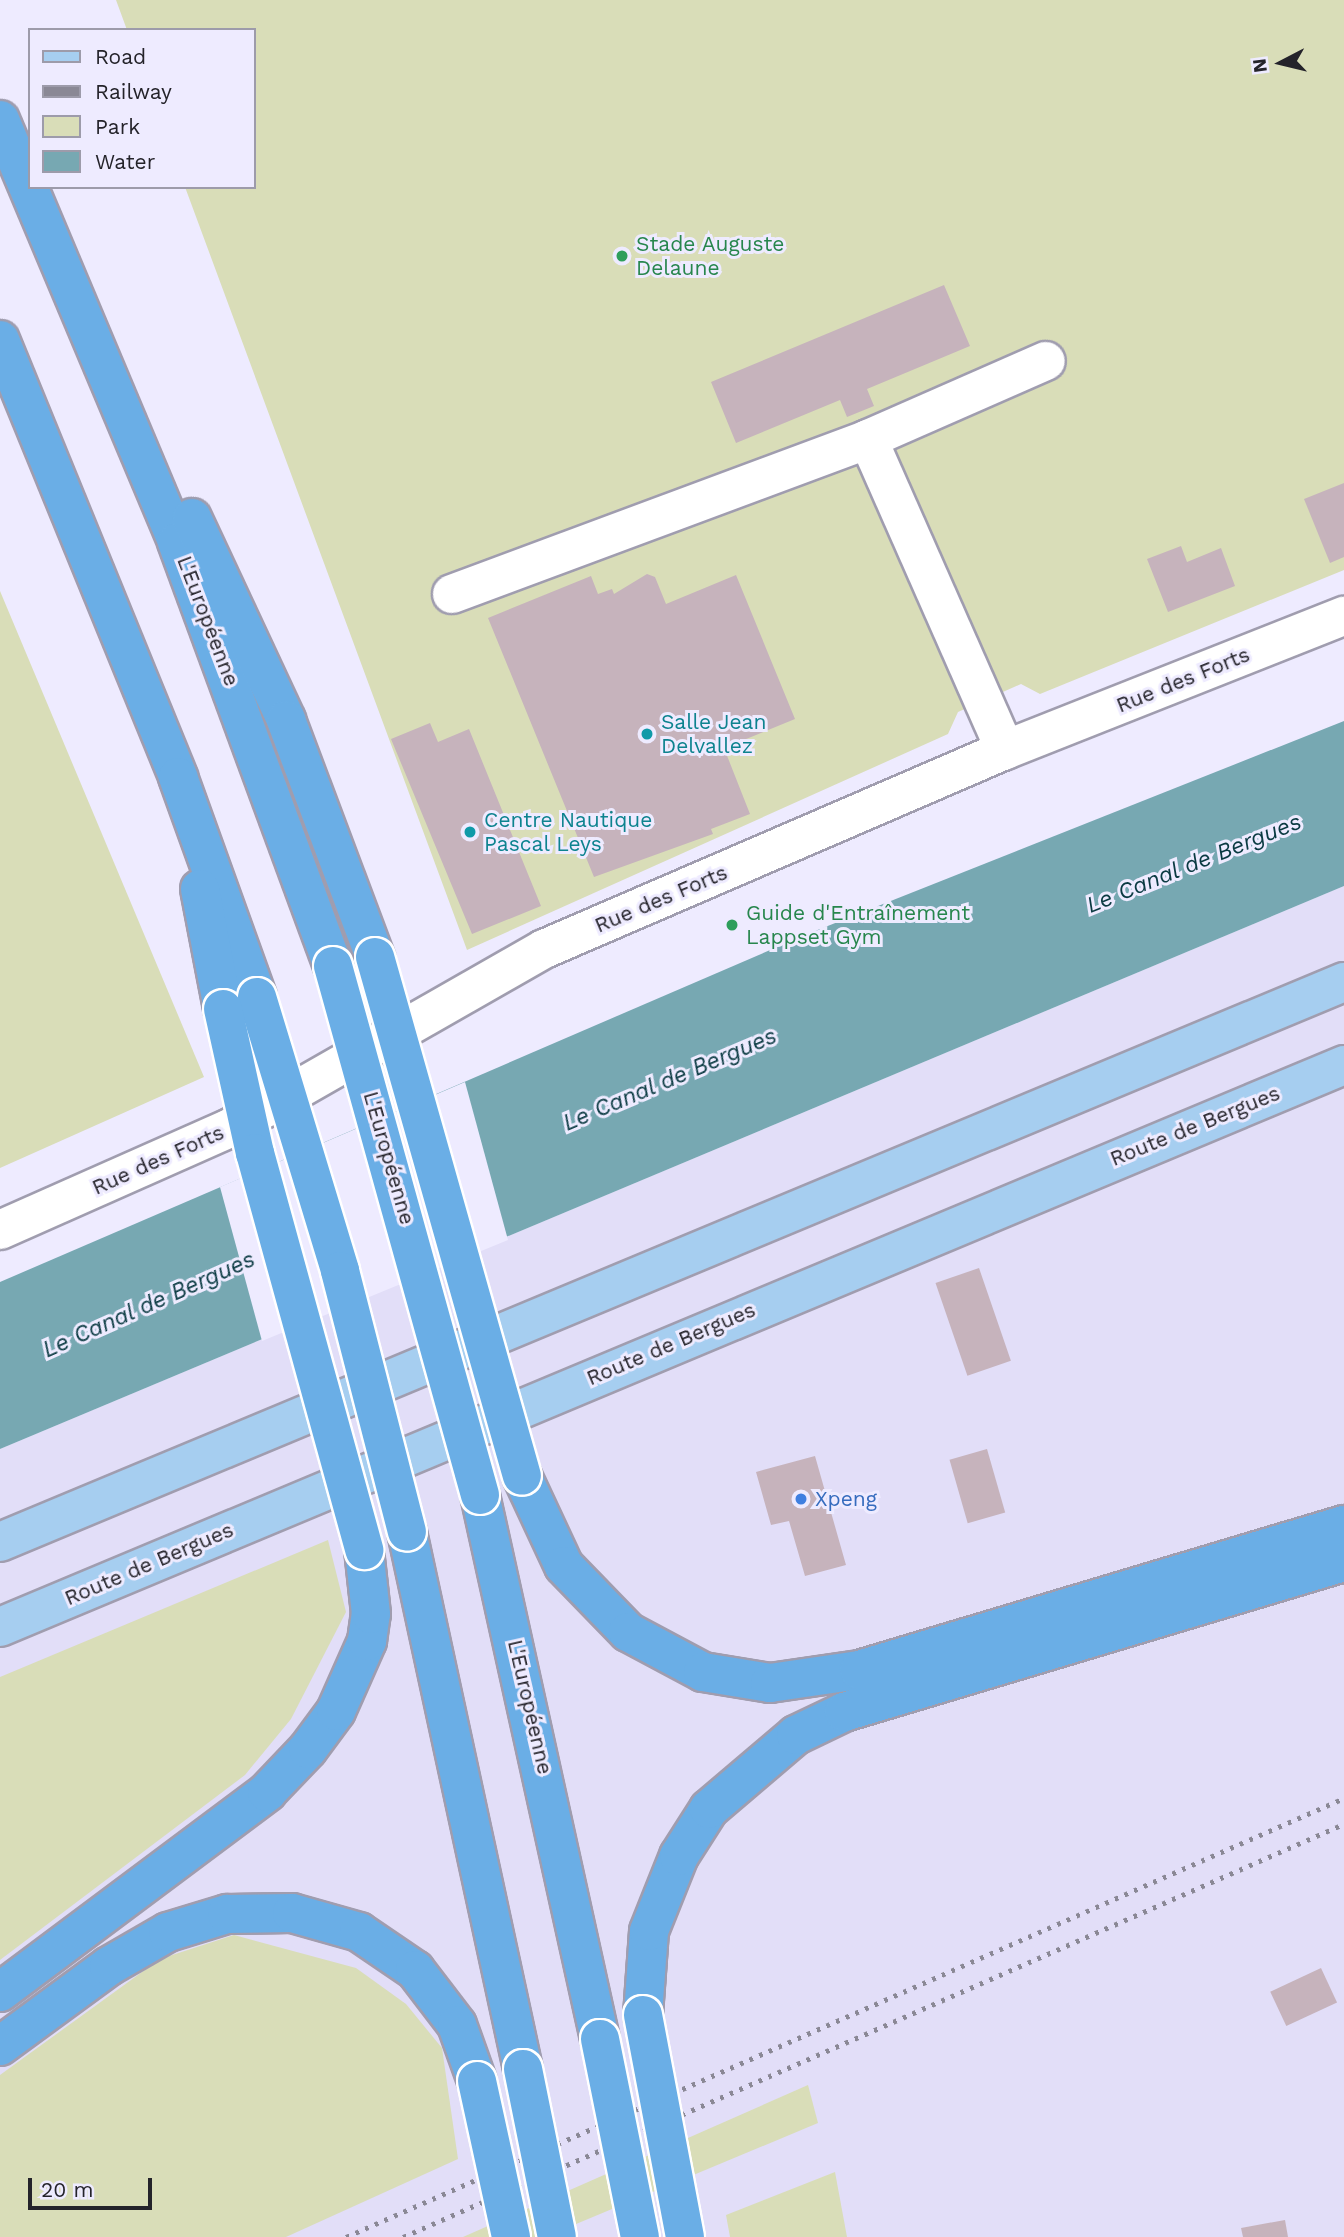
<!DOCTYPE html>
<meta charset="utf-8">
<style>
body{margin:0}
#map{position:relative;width:1344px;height:2237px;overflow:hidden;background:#eeebff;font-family:"Work Sans",sans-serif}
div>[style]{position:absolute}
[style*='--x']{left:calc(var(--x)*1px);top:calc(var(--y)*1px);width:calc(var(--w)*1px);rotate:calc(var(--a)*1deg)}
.built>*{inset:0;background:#e2def8}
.green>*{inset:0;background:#d9ddb8}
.water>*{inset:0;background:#77a8b2}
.pier>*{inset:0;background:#eeebff}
.building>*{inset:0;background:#c6b3bc;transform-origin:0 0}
.roads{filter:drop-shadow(2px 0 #a09daf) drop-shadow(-2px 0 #a09daf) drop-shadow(0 2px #a09daf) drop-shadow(0 -2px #a09daf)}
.minor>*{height:38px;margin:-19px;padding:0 19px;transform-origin:19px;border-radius:19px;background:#fff}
.major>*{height:38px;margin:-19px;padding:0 19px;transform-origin:19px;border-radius:19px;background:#a6cef0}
.highway>*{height:38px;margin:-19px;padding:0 19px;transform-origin:19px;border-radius:19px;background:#6aaee6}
.rail>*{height:5px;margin-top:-2.5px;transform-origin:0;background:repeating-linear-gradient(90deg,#8a8895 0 3.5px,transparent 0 10.5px)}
.bridges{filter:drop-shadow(2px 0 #fff) drop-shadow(-2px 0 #fff) drop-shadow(0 2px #fff) drop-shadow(0 -2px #fff)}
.highway-bridge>*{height:38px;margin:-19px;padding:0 19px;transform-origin:19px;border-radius:19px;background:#6aaee6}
.dots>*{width:19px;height:19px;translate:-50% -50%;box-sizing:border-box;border:4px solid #eeebff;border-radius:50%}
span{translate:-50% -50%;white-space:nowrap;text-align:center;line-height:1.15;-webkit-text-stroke:6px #eeebff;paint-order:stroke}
.leisure-label{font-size:21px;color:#27864d}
.left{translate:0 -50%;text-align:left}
.street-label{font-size:21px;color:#24232a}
.culture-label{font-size:21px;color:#0d838f}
.shop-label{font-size:21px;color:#366cbe}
.water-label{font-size:23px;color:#0a3a42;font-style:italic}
.legend{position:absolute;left:28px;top:28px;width:228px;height:161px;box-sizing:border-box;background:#eeebff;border:2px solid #9d9baa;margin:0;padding:9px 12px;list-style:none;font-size:21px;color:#24232a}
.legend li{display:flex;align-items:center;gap:14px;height:35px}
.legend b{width:35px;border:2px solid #9d9baa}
.north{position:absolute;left:1246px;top:28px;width:70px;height:70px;-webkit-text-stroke:5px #eeebff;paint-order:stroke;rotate:263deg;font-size:19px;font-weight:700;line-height:28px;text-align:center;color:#24232a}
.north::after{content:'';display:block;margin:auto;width:24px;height:32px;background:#24232a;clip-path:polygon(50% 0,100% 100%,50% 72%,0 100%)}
.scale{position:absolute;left:28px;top:2178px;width:124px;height:32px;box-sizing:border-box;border:4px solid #24232a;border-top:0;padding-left:9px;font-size:21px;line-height:24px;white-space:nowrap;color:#24232a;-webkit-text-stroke:5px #eeebff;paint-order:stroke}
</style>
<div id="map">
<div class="built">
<i style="clip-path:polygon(1344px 886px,1344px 2237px,0 2237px,0 1449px)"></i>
</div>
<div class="green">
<i style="clip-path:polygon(116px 0,1344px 0,1344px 570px,1040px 694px,1021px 684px,958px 712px,948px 734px,467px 950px,185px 187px,254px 187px,254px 30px,127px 30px)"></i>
<i style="clip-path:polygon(0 591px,204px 1077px,0 1168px)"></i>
<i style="clip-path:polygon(328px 1540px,346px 1612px,291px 1719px,245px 1775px,0 1960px,0 1677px)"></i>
<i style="clip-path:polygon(234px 1935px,356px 1968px,406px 2004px,442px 2048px,458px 2159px,286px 2237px,0 2237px,0 2075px,160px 1959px)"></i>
<i style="clip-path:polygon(808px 2085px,818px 2123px,545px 2237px,463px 2237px)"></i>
<i style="clip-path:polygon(835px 2172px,847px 2237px,730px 2237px,726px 2215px)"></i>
</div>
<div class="water">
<i style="clip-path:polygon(1344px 721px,1344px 886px,0 1449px,0 1282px,805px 935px)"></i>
</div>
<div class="pier">
<i style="clip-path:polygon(465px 1082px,508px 1240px,262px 1341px,220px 1187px)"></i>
</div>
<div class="building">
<i style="clip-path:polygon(944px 285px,970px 346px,867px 389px,874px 406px,847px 417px,840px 400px,736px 443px,711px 382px)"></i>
<i style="clip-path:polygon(1344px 483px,1344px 557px,1330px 563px,1304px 499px)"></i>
<i style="clip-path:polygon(1181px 546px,1187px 562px,1221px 548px,1235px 586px,1168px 612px,1147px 559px)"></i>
<i style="clip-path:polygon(647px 574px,655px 577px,666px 604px,736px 575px,795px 719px,724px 748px,750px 814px,711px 829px,713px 834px,594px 877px,488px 618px,591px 576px,598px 594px,612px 589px,614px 594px)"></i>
<i style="clip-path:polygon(430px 723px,438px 742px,469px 729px,541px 906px,472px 934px,391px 739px)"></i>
<i style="left:979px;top:1268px;width:98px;height:46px;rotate:71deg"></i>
<i style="left:987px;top:1449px;width:66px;height:39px;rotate:74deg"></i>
<i style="clip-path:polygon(815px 1456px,846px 1565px,805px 1576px,789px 1521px,771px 1525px,756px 1472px)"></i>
<i style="left:1321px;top:1968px;width:38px;height:56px;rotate:65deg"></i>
<i style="clip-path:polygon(1285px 2220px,1288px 2237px,1243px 2237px,1241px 2228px)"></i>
</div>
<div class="roads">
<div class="minor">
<i style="--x:868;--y:439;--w:340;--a:66.2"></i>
<i style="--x:452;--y:594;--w:444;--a:-20.4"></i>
<i style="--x:868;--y:439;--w:194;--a:-23.7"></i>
<i style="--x:0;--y:1230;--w:252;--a:-23.9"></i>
<i style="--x:230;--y:1128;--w:361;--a:-29.7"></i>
<i style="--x:544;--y:949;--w:502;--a:-23.35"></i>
<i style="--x:1005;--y:750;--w:365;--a:-21.6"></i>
</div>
<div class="major">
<i style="--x:0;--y:1542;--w:1456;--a:-22.62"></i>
<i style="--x:0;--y:1627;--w:1457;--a:-22.69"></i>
</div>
<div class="highway">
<i style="--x:0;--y:120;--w:458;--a:67.2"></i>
<i style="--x:177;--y:542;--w:452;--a:69.8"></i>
<i style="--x:0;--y:340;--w:472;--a:67.8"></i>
<i style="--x:178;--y:777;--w:234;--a:70.2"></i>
<i style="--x:192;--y:518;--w:223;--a:65"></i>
<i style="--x:286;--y:720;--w:253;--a:69.4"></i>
<i style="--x:200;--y:889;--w:122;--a:79.1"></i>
<i style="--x:522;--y:1476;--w:99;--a:65"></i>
<i style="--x:564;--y:1566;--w:92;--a:45.9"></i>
<i style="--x:628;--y:1632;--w:85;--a:28.1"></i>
<i style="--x:703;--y:1672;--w:68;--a:9.3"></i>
<i style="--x:770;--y:1683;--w:90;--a:-8.3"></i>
<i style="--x:859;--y:1670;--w:506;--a:-16.65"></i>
<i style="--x:480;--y:1495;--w:557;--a:77.56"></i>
<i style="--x:407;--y:1532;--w:549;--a:77.81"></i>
<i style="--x:0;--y:1992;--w:334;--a:-36.8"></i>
<i style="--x:267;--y:1792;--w:59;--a:-46.4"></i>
<i style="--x:308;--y:1749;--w:47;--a:-53.6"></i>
<i style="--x:336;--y:1711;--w:77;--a:-66.1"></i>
<i style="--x:367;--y:1641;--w:27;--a:-82"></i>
<i style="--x:371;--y:1614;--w:64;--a:-96.2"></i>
<i style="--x:643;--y:2015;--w:84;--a:-85.9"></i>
<i style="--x:649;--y:1931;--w:81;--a:-68.2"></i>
<i style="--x:679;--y:1856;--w:56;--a:-57.4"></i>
<i style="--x:709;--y:1809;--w:114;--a:-40.4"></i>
<i style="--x:796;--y:1735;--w:53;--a:-25.6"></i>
<i style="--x:844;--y:1712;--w:522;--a:-16.7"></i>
<i style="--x:0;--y:2046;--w:135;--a:-36.3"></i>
<i style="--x:109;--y:1966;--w:68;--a:-30"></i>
<i style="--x:168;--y:1932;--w:62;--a:-17"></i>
<i style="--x:227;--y:1914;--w:65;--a:-0.9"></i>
<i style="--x:292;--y:1913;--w:70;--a:15.8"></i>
<i style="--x:359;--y:1932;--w:68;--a:34.2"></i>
<i style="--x:415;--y:1970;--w:69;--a:52.6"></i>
<i style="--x:457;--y:2025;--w:59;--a:70.3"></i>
</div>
</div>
<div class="rail">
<i style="--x:346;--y:2237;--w:1090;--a:-23.74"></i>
<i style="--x:403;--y:2237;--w:1028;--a:-23.7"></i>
</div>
<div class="bridges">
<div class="highway-bridge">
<i style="--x:375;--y:957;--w:539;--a:74.19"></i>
<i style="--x:333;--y:966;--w:549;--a:74.47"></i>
<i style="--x:257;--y:997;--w:286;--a:73.1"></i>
<i style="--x:340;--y:1271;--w:269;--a:75.6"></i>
<i style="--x:223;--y:1009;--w:148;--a:77.5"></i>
<i style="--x:255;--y:1153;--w:412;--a:74.6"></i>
<i style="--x:643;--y:2015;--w:226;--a:79.3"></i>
<i style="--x:600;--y:2039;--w:202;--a:78.6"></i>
<i style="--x:523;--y:2069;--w:171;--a:78.6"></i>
<i style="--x:477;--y:2081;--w:160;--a:77.7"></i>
</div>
</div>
<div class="dots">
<i style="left:622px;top:256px;background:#2e9e5b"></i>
<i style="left:647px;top:734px;background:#0f9aa8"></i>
<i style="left:470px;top:832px;background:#0f9aa8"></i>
<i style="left:732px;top:925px;background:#2e9e5b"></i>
<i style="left:801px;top:1499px;background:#3f7fe0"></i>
</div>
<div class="leisure-label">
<span class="left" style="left:636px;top:256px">Stade Auguste<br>Delaune</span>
<span class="left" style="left:746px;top:925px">Guide d'Entraînement<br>Lappset Gym</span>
</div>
<div class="street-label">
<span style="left:208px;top:621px;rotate:69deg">L'Européenne</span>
<span style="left:1183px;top:680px;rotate:-22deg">Rue des Forts</span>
<span style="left:661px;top:899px;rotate:-23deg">Rue des Forts</span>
<span style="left:1195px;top:1126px;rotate:-22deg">Route de Bergues</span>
<span style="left:389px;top:1158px;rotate:74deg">L'Européenne</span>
<span style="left:158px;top:1160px;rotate:-24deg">Rue des Forts</span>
<span style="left:671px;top:1344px;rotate:-23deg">Route de Bergues</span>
<span style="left:149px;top:1564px;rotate:-23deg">Route de Bergues</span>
<span style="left:530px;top:1707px;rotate:77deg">L'Européenne</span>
</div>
<div class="culture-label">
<span class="left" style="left:661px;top:734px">Salle Jean<br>Delvallez</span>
<span class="left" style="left:484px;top:832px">Centre Nautique<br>Pascal Leys</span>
</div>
<div class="shop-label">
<span class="left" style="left:815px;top:1499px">Xpeng</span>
</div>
<div class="water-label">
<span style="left:1194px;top:864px;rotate:-22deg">Le Canal de Bergues</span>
<span style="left:670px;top:1080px;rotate:-23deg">Le Canal de Bergues</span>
<span style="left:149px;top:1305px;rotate:-24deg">Le Canal de Bergues</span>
</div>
<ul class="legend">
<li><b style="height:9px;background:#a6cef0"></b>Road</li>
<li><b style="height:9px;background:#8a8895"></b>Railway</li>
<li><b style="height:19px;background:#d9ddb8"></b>Park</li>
<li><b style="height:19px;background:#77a8b2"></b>Water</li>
</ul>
<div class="north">N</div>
<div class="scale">20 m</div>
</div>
